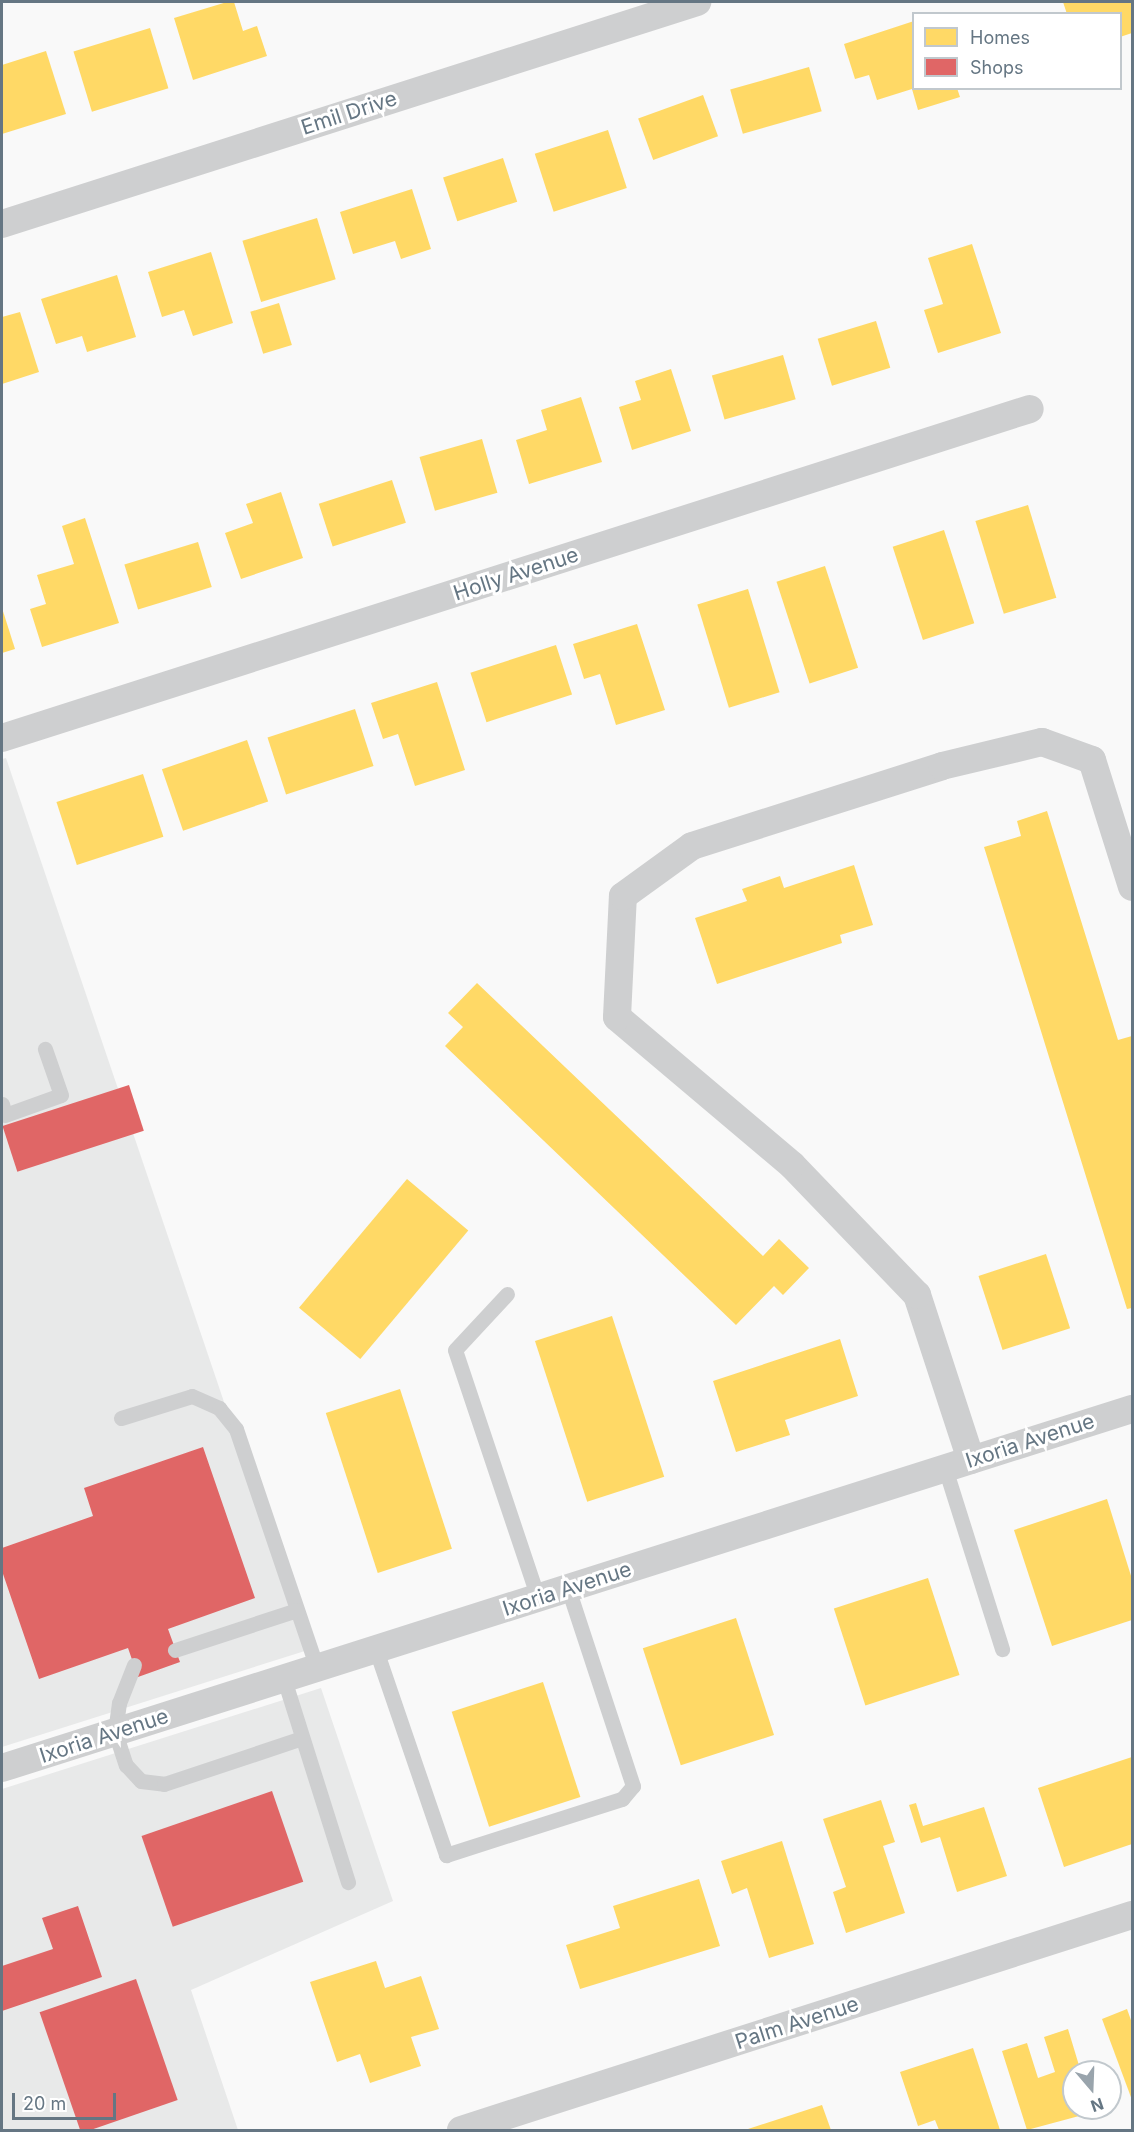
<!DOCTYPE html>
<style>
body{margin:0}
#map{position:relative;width:1134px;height:2132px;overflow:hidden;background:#f9f9f9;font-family:Inter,sans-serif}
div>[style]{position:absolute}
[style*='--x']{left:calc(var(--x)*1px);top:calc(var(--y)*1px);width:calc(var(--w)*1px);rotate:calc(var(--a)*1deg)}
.built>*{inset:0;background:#e8e9e9}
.homes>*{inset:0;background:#ffd966;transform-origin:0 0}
.shops>*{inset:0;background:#e06666;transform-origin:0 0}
.service>*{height:15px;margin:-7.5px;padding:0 7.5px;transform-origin:7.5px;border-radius:7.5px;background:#cecfd0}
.minor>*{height:28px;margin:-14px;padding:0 14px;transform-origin:14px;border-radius:14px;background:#cecfd0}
span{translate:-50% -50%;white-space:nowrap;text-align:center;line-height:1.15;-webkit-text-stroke:6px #fff;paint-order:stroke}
.street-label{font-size:21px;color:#657683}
.frame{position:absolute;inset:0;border:3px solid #657683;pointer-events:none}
.legend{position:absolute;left:912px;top:12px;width:210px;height:78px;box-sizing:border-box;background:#fff;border:2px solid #c1c8cd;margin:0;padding:8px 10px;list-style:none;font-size:18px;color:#657683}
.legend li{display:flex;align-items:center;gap:12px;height:30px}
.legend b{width:30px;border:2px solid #c1c8cd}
.north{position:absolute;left:1062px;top:2060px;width:60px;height:60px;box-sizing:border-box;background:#fff;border:2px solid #c1c8cd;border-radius:50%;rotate:161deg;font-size:16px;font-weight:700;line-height:24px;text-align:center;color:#657683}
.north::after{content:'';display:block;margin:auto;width:21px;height:27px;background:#99a4ac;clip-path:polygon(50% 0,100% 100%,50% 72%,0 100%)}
.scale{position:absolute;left:12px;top:2093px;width:104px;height:27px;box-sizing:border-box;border:3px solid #657683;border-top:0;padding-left:8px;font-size:18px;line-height:21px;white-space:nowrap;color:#657683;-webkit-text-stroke:4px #fff;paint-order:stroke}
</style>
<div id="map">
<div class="built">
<i style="clip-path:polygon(6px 758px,308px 1650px,2px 1747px,2px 759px)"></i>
<i style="clip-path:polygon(321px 1688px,393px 1901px,191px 1990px,238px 2130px,2px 2130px,2px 1789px)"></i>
</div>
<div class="homes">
<i style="clip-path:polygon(227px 2px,234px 2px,243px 31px,257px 26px,267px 56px,193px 80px,174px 18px)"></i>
<i style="clip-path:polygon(1063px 2px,1132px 2px,1132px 33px,1120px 37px,1120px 14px,1067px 14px)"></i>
<i style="clip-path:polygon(914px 21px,913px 88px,957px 88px,960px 97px,918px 110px,912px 89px,877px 100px,869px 75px,855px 79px,844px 44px)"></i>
<i style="left:150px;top:28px;width:63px;height:80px;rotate:73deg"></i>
<i style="clip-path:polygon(46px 51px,66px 114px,2px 134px,2px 65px)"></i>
<i style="left:809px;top:67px;width:46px;height:82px;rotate:74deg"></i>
<i style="left:703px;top:95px;width:44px;height:69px;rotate:70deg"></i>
<i style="left:608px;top:130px;width:61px;height:77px;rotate:72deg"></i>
<i style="left:503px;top:158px;width:46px;height:63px;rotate:72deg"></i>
<i style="clip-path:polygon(412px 189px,431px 249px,401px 259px,395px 241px,353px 254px,340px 212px)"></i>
<i style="left:317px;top:218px;width:64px;height:78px;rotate:73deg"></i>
<i style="clip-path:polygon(972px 244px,1001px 333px,938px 353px,924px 310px,943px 304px,928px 258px)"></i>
<i style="clip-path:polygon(211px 252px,233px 323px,193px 336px,184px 310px,162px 317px,148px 272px)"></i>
<i style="clip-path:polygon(117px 275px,136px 337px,87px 352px,82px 336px,56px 344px,41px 299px)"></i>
<i style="left:279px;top:303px;width:44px;height:30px;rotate:73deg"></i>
<i style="clip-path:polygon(20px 312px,39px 372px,2px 384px,2px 317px)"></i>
<i style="left:876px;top:321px;width:49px;height:61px;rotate:73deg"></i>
<i style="left:783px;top:355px;width:46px;height:74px;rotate:74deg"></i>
<i style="clip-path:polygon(671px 369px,691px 431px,632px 450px,619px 407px,641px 400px,635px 381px)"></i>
<i style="clip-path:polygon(581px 397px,602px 462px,529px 484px,516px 440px,547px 430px,541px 410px)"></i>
<i style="left:482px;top:439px;width:56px;height:65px;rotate:74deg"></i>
<i style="left:392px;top:480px;width:45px;height:77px;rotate:72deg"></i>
<i style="clip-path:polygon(281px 492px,303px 558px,241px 579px,225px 533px,253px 523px,246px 504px)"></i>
<i style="left:1028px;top:505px;width:97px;height:55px;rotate:73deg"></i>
<i style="clip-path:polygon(85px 518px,119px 623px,42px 647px,30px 609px,46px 604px,37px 575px,74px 564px,62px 526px)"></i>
<i style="left:944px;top:530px;width:98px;height:54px;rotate:72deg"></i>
<i style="left:198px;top:542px;width:47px;height:77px;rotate:73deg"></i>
<i style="left:825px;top:566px;width:107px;height:51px;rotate:72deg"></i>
<i style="left:748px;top:589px;width:108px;height:53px;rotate:73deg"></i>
<i style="clip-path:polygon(2px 608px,15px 649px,2px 653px)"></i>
<i style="clip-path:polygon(637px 624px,665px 710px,616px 725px,600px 674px,584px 679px,573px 644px)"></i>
<i style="left:556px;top:645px;width:52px;height:90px;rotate:72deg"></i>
<i style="clip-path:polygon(437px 682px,465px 770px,415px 786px,398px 734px,383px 739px,371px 703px)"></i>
<i style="left:355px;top:709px;width:60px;height:92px;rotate:72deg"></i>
<i style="left:247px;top:740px;width:65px;height:90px;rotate:71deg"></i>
<i style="left:143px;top:774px;width:66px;height:91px;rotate:72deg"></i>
<i style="clip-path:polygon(1047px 811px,1118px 1040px,1132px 1036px,1132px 1308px,1127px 1309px,984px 847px,1021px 836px,1017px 821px)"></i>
<i style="clip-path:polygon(854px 865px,873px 925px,840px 935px,842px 943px,717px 984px,695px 918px,747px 901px,742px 889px,780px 876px,784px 888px)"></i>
<i style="clip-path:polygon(477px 983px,763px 1256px,779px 1239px,809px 1268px,783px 1295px,774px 1286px,736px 1325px,445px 1046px,463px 1027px,448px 1013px)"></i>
<i style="left:407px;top:1179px;width:80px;height:168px;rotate:40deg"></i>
<i style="left:1046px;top:1254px;width:78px;height:71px;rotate:72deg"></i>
<i style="left:612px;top:1316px;width:169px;height:81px;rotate:72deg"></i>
<i style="clip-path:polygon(840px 1339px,858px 1396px,785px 1420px,790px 1435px,736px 1452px,713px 1381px)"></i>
<i style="left:400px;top:1389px;width:168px;height:78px;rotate:72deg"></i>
<i style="clip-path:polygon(1107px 1499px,1132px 1579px,1132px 1620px,1052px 1646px,1014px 1530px)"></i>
<i style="left:928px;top:1578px;width:102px;height:99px;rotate:72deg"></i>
<i style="left:736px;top:1618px;width:123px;height:98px;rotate:72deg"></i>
<i style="left:543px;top:1682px;width:121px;height:96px;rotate:72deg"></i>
<i style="clip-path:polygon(1132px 1757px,1132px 1844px,1064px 1867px,1038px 1788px)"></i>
<i style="clip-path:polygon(881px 1800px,895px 1842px,883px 1846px,905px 1913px,846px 1933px,833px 1892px,846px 1887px,823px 1819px)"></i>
<i style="clip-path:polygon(916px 1803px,923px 1826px,984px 1807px,1007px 1876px,957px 1892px,940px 1837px,921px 1843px,909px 1805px)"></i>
<i style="clip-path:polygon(782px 1841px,814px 1944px,769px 1958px,747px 1888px,732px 1894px,721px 1861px)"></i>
<i style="clip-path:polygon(699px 1879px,720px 1946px,580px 1989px,566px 1945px,620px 1928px,613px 1906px)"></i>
<i style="clip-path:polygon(376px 1961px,385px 1988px,421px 1976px,439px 2029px,411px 2037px,421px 2066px,370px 2083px,360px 2054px,337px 2062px,310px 1982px)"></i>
<i style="clip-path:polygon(1127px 2009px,1132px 2023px,1132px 2100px,1102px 2019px)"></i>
<i style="clip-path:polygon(1068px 2029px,1081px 2072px,1074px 2072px,1074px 2108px,1094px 2112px,1027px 2130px,1002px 2051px,1027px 2043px,1038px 2078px,1055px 2072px,1044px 2037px)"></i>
<i style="clip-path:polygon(973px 2048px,1000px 2130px,939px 2130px,935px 2120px,918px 2126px,900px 2072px)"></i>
<i style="clip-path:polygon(822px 2105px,831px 2130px,745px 2130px)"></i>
</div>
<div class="shops">
<i style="left:129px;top:1085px;width:48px;height:133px;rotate:72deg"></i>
<i style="clip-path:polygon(203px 1447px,255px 1598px,168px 1629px,180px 1662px,138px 1677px,128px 1648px,39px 1679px,2px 1571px,2px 1548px,93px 1516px,84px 1488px)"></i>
<i style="left:272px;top:1791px;width:96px;height:138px;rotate:71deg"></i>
<i style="clip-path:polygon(78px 1906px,102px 1977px,2px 2011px,2px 1966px,53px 1949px,42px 1918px)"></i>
<i style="left:136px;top:1979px;width:128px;height:102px;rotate:71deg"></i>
</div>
<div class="service">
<i style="--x:2;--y:1104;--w:11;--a:75"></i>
<i style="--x:5;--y:1115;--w:59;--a:-19.7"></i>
<i style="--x:61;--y:1095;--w:49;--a:-109.2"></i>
<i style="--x:507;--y:1294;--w:76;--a:132.9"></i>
<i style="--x:455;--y:1350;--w:262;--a:71.5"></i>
<i style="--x:121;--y:1418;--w:74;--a:-17.2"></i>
<i style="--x:192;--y:1396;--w:30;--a:24"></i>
<i style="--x:219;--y:1408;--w:27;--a:51"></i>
<i style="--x:236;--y:1429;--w:252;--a:71.3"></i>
<i style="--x:945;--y:1468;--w:190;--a:72.5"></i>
<i style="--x:175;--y:1650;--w:128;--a:-18.2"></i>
<i style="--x:376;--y:1650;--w:217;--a:71.1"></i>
<i style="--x:446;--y:1855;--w:185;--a:-17.7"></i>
<i style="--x:622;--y:1799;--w:17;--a:-50"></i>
<i style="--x:633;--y:1786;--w:208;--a:-108.2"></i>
<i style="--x:134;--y:1665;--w:41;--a:111.5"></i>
<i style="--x:119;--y:1703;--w:29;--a:98"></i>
<i style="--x:115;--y:1732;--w:35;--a:72"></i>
<i style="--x:126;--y:1765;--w:22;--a:47"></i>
<i style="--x:141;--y:1781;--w:23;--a:7"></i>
<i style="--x:164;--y:1784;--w:145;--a:-18.4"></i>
<i style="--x:284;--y:1679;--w:213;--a:72.5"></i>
</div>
<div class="minor">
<i style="--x:2;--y:224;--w:730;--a:-17.71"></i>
<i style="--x:2;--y:738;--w:1079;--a:-17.75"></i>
<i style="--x:971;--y:1460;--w:174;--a:-108.1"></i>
<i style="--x:917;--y:1295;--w:180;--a:-133.9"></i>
<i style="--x:792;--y:1165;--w:229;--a:-139.8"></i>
<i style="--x:617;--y:1017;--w:121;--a:-87.2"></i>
<i style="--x:623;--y:896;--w:85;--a:-35.9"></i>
<i style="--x:692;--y:846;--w:262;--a:-17.7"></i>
<i style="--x:942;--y:766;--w:103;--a:-13.5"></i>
<i style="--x:1042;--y:742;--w:53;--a:19.8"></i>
<i style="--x:1092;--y:760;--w:133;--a:72.5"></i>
<i style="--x:2;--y:1768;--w:1186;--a:-17.63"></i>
<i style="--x:461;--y:2130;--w:705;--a:-17.77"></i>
</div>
<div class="street-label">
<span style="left:349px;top:113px;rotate:-18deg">Emil Drive</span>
<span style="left:516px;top:574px;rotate:-18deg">Holly Avenue</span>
<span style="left:1030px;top:1441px;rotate:-18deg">Ixoria Avenue</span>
<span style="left:567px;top:1589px;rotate:-18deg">Ixoria Avenue</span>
<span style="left:104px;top:1736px;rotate:-18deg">Ixoria Avenue</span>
<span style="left:797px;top:2023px;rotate:-18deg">Palm Avenue</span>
</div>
<div class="frame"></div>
<ul class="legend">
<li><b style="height:16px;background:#ffd966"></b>Homes</li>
<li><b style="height:16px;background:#e06666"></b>Shops</li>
</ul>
<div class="north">N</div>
<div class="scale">20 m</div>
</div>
